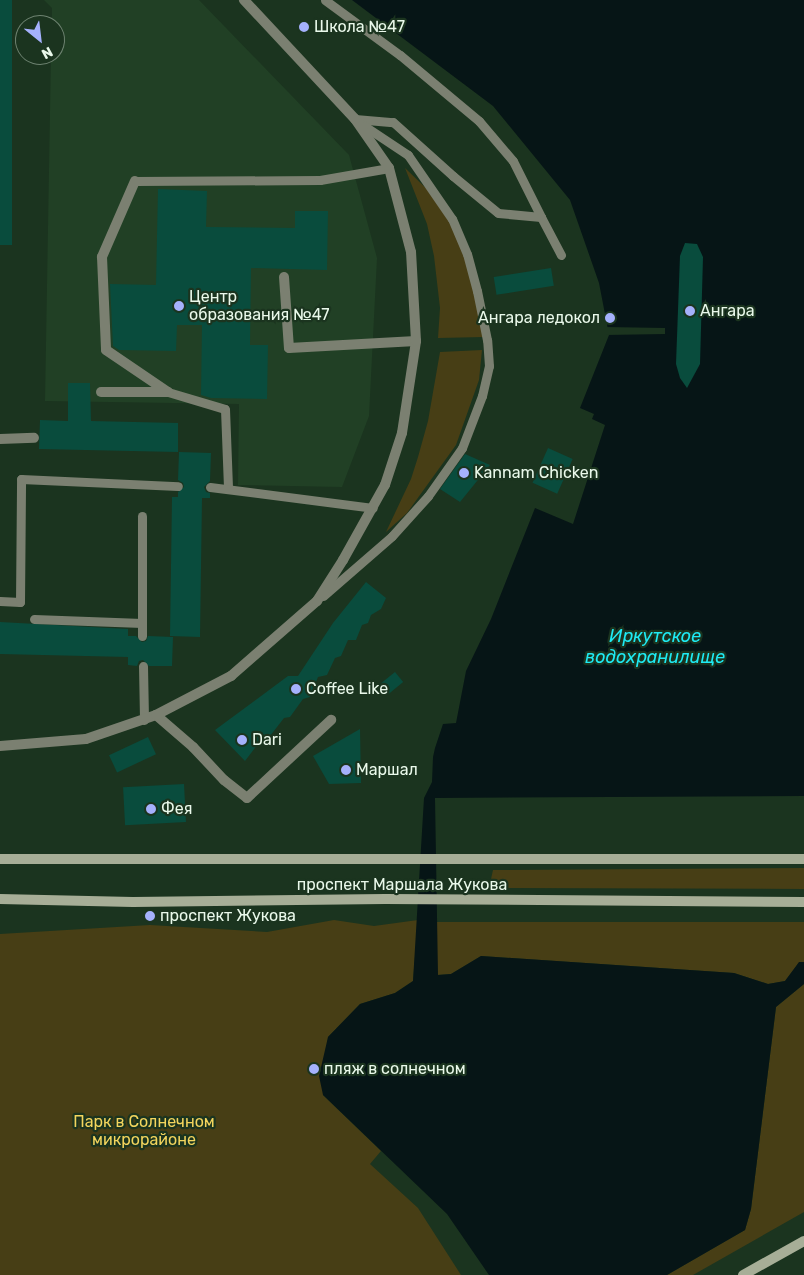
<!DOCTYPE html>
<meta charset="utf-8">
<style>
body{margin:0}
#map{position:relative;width:804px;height:1275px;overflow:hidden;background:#1b341f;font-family:Rubik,sans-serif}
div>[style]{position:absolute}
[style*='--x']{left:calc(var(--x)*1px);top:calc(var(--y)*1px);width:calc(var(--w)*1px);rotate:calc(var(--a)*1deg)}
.built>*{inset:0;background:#214025}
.green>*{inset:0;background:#473e15}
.water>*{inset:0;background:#061516}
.pier>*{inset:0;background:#1b341f}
.building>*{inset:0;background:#094c3d;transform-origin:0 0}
.service>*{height:9px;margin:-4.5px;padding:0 4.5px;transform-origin:4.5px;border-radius:4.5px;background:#7b8071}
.minor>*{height:10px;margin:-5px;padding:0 5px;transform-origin:5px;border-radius:5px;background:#7b8071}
.tertiary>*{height:10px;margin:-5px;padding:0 5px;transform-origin:5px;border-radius:5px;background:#7b8071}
.secondary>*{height:10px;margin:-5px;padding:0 5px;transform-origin:5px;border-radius:5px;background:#a7ae97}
.dots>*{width:14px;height:14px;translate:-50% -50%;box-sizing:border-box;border:2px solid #1b341f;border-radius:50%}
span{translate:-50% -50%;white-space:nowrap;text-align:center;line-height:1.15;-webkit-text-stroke:4.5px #1b341f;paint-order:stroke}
.poi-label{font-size:16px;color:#eaf9eb}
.left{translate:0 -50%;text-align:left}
.right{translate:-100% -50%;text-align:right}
.street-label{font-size:16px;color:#eaf9eb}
.park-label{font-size:16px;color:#f3d55d}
.water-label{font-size:18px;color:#1eebf3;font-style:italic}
.north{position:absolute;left:15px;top:15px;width:50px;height:50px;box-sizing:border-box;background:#1b341f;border:1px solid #6e8371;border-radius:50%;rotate:151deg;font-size:14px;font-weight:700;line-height:20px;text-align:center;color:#eaf9eb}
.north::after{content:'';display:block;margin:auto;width:18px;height:22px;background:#a5b1fc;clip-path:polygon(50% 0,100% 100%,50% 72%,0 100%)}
</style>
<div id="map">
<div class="built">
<i style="clip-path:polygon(44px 0,199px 0,349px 155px,377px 258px,369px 416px,342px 487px,238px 485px,239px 404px,45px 401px,51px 55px,55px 55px,55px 25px,52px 25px,52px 8px)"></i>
</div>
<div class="green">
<i style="clip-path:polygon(405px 168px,431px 193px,452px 225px,465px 252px,484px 337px,438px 338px,440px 308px,434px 256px,427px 224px)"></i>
<i style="clip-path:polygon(482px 350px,479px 380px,456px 445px,407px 513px,386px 532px,411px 479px,418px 457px,428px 421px,440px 352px)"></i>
<i style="clip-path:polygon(804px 868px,804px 889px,489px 888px,493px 870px)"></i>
<i style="clip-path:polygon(334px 920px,374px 926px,418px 920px,413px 981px,395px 993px,360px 1004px,328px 1037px,323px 1095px,381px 1151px,370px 1164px,418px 1208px,461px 1275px,0 1275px,0 934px,150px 925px,267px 932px)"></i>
<i style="clip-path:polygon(437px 922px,804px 922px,804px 962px,799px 963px,785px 981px,768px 984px,734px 973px,481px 956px,451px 974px,437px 975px)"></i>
<i style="clip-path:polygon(804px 984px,804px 1212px,693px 1275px,667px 1275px,745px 1230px,751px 1209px,776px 1007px)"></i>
</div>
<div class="water">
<i style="clip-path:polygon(352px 0,804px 0,804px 796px,435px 798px,438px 975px,451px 974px,481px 956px,734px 973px,768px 984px,785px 981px,799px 962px,804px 962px,804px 984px,776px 1007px,751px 1209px,745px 1230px,667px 1275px,489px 1275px,447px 1214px,323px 1095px,319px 1076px,328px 1037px,360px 1004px,395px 993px,413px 981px,424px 798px,432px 782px,433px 757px,435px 748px,443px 724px,456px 723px,466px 671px,491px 619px,535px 508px,573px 524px,605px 425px,592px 419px,594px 414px,580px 408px,609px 335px,599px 283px,570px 200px,493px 106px)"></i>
</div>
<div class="pier">
<i style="clip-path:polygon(606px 327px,665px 328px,665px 334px,606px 335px)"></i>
</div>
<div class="building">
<i style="left:0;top:0;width:12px;height:245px"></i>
<i style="clip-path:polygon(158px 189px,207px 191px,206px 227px,295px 228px,295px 211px,328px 211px,327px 270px,251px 268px,250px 345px,268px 345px,267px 399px,211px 398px,201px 395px,202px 325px,177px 325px,176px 351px,119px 350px,113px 346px,110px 284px,156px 285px)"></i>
<i style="clip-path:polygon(685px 243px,697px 244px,703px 257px,700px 364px,687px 388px,680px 378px,676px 364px,680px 256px)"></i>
<i style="left:551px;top:268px;width:18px;height:58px;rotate:81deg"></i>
<i style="clip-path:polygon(68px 383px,90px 383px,91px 421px,178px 423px,178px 452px,39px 449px,40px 420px,68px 421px)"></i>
<i style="left:548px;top:448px;width:27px;height:38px;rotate:24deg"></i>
<i style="clip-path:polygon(179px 452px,211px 453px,210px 481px,204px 487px,206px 492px,210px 493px,210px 498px,202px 498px,200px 637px,170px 636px,172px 497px,178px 497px,178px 492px,184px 487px,183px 483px,178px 480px)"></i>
<i style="clip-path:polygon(465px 454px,490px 465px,460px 502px,440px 489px)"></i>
<i style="clip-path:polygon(366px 582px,386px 598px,381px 609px,371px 615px,368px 623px,362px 625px,356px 640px,348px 640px,341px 656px,335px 658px,327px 675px,318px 677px,310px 697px,303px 699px,290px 717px,284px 718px,270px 736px,264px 736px,245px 761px,215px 730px,288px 676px,298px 676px,333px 623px)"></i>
<i style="clip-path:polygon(0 622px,128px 629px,128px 636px,136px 636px,142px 642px,146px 641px,148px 636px,173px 637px,172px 666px,149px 666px,143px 660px,139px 661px,137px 666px,128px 665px,128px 657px,0 654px)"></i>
<i style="left:395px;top:672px;width:13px;height:20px;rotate:51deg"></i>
<i style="clip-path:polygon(360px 729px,361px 783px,329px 784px,313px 756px)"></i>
<i style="left:148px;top:737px;width:19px;height:43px;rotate:65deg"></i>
<i style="left:184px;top:784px;width:38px;height:61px;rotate:87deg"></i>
</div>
<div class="service">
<i style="--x:325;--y:0;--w:93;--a:36.3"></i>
<i style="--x:400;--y:55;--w:103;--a:39.9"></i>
<i style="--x:479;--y:121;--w:52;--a:49.6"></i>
<i style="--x:513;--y:161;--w:63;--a:63.4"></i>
<i style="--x:355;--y:119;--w:38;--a:5"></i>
<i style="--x:393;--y:122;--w:81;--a:42"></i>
<i style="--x:453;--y:176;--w:58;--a:39.4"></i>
<i style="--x:498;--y:213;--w:43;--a:5.3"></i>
<i style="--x:541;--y:217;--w:43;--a:62.2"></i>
<i style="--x:135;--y:181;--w:185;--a:-0.3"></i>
<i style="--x:320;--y:180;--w:70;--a:-9.9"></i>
<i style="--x:168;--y:392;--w:59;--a:16.6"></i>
<i style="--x:225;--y:409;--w:78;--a:87.8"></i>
<i style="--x:210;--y:487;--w:164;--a:7.3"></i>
<i style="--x:142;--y:516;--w:120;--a:90"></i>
<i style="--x:323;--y:596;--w:91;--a:-41"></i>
<i style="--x:392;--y:536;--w:54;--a:-48"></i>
<i style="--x:428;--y:496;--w:59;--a:-54.7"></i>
<i style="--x:462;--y:448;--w:56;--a:-69"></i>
<i style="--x:482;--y:396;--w:31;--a:-77"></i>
<i style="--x:489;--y:366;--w:26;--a:-94"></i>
<i style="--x:487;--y:340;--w:50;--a:-101.5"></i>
<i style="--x:477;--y:291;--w:38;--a:-105"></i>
<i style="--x:467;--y:254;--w:38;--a:-113"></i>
<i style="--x:452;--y:219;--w:78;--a:-124.5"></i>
<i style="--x:408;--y:155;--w:61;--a:-146.3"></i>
<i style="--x:0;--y:601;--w:20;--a:3"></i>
<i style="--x:20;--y:602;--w:123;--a:-89.5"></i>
<i style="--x:21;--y:479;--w:157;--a:2.6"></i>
<i style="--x:34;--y:619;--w:108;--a:2.1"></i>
<i style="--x:143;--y:666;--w:54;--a:88.9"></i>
</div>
<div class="minor">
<i style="--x:135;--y:181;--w:83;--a:113.5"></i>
<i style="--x:102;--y:257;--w:93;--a:87.5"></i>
<i style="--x:106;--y:350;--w:75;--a:34.1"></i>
<i style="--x:284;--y:277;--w:71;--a:86"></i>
<i style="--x:289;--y:348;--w:127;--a:-3.2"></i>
<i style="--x:101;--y:392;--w:67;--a:0"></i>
<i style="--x:0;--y:439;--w:34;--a:-2"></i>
<i style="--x:156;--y:715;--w:49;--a:40.9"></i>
<i style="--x:193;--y:747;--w:45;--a:46.8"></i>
<i style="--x:224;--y:780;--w:29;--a:38"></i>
<i style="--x:247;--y:798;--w:115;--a:-42.9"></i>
</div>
<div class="tertiary">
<i style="--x:0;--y:746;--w:86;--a:-4.7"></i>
<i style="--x:86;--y:739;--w:74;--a:-18.9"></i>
<i style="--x:156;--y:715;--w:85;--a:-27.5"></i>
<i style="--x:231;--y:676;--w:114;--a:-41.1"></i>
<i style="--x:317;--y:601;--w:49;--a:-57.6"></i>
<i style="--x:343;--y:560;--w:86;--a:-60.8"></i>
<i style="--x:385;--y:485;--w:55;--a:-71.9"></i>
<i style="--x:402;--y:433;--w:93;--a:-81.3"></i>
<i style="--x:416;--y:341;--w:89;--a:-93.2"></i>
<i style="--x:411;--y:252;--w:87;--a:-104.7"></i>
<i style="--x:389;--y:168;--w:60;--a:-124.8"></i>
<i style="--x:355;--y:119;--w:163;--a:-133"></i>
</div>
<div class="secondary">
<i style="--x:0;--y:859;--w:804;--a:0"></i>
<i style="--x:0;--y:899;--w:133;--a:1.3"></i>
<i style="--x:133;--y:902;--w:252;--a:-0.7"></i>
<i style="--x:385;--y:899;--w:419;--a:0.4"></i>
<i style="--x:743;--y:1275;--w:70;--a:-29.1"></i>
</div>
<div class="dots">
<i style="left:304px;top:27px;background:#a5b1fc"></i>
<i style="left:179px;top:306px;background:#a5b1fc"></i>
<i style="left:690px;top:311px;background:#a5b1fc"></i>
<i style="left:610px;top:318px;background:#a5b1fc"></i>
<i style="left:464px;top:473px;background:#a5b1fc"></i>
<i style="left:296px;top:689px;background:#a5b1fc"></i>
<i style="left:242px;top:740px;background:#a5b1fc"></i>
<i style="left:346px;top:770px;background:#a5b1fc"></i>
<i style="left:151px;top:809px;background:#a5b1fc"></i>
<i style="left:150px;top:916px;background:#a5b1fc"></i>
<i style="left:314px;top:1069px;background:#a5b1fc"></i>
</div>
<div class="poi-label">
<span class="left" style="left:314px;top:27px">Школа №47</span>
<span class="left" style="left:189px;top:306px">Центр<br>образования №47</span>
<span class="left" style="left:700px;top:311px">Ангара</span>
<span class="right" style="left:600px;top:318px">Ангара ледокол</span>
<span class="left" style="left:474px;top:473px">Kannam Chicken</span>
<span class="left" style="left:306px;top:689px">Coffee Like</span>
<span class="left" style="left:252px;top:740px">Dari</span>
<span class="left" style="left:356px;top:770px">Маршал</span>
<span class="left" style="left:161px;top:809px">Фея</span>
<span class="left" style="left:160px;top:916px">проспект Жукова</span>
<span class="left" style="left:324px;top:1069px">пляж в солнечном</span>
</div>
<div class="street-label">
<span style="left:402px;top:885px">проспект Маршала Жукова</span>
</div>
<div class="park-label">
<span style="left:144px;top:1131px">Парк в Солнечном<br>микрорайоне</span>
</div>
<div class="water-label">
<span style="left:655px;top:647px">Иркутское<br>водохранилище</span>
</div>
<div class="north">N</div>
</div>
